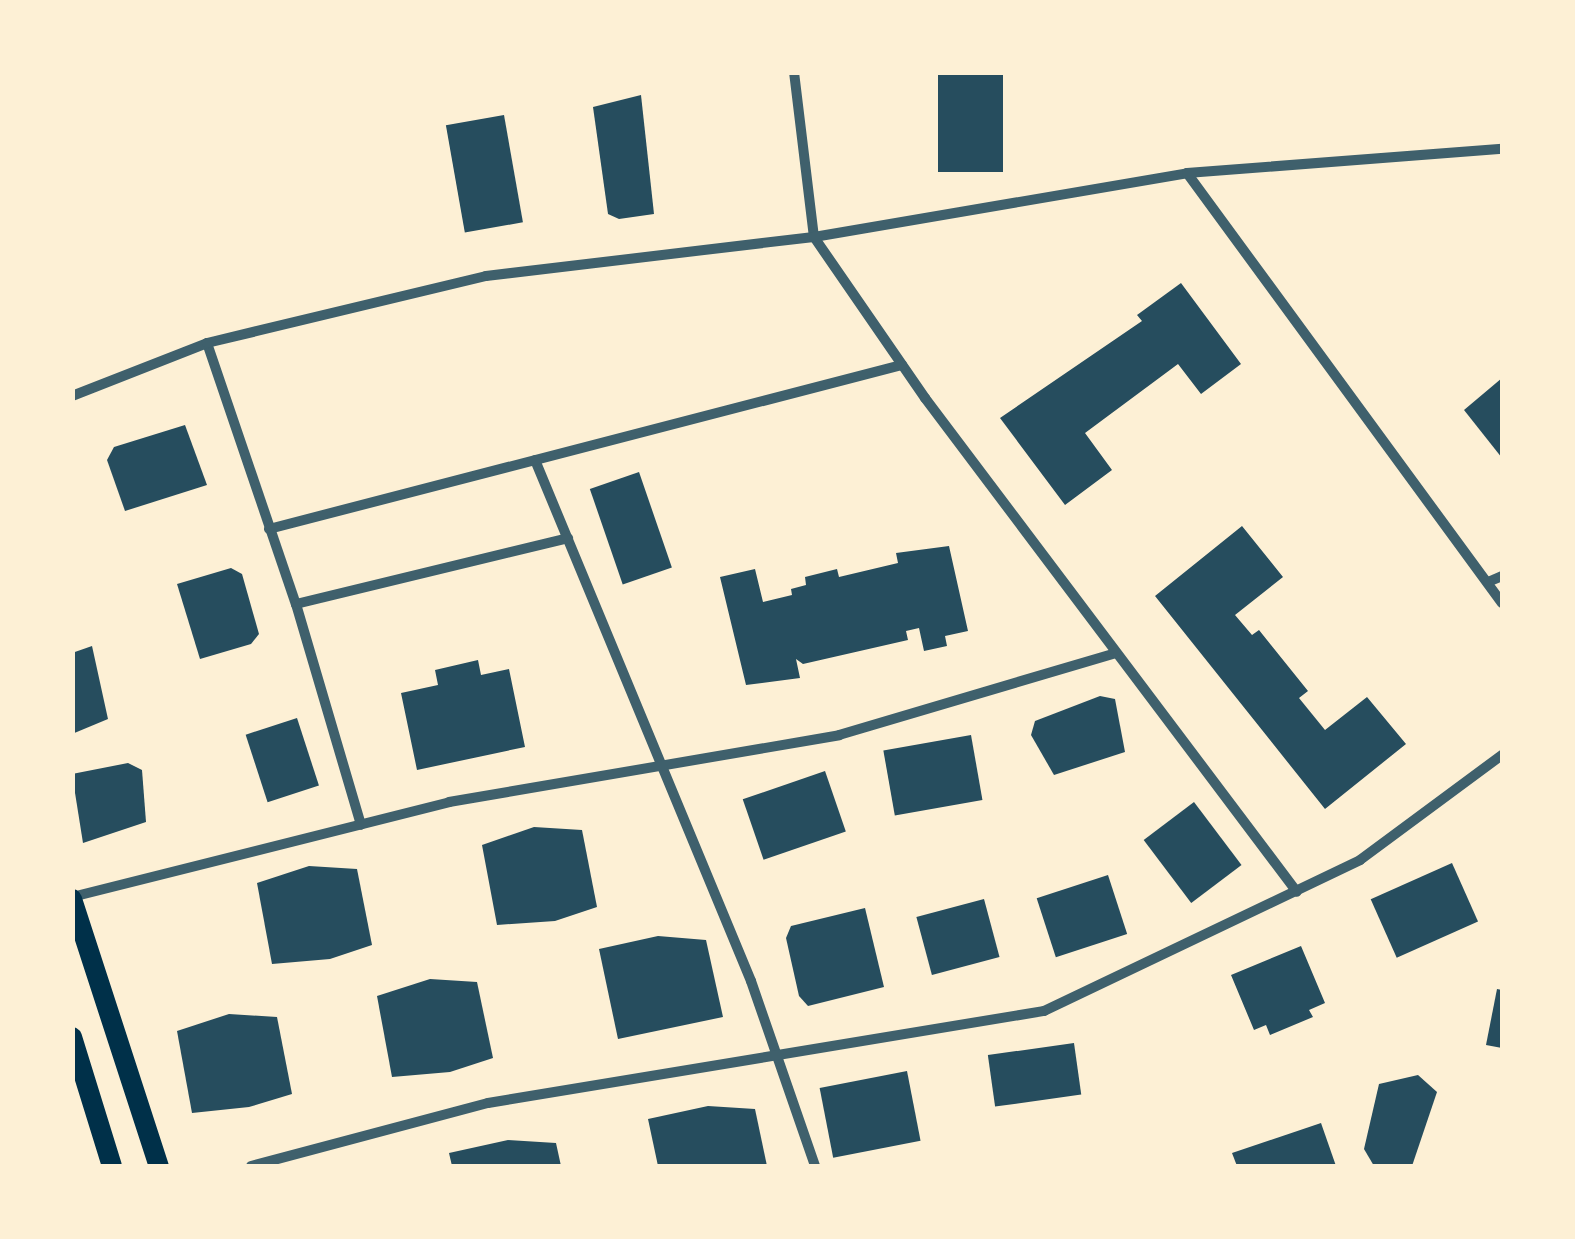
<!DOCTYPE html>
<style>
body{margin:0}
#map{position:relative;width:1575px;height:1239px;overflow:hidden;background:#fdf0d5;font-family:"Golos Text",sans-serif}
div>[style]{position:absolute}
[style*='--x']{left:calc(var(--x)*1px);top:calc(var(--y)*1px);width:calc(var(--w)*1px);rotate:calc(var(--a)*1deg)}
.building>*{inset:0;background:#264d5e;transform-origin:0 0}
.minor>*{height:10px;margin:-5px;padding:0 5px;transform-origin:5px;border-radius:5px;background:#3f606c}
.secondary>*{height:20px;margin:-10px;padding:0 10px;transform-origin:10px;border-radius:10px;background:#003049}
span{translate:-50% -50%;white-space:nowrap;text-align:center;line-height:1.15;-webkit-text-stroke:8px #fdf0d5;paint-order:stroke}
.frame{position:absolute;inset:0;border:75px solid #fdf0d5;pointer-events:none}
</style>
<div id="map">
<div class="building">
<i style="left:938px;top:72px;width:65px;height:100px"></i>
<i style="clip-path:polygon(641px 95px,654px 214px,619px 219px,608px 214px,593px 107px)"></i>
<i style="left:504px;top:115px;width:109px;height:59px;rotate:80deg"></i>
<i style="clip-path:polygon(1181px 283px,1241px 364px,1201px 394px,1178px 364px,1085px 433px,1112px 470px,1065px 505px,1000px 418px,1142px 321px,1137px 315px)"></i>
<i style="clip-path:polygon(1502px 378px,1502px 458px,1464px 410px)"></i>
<i style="clip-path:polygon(185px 425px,207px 485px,125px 511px,107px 460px,114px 447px)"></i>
<i style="left:639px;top:472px;width:101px;height:52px;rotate:71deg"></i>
<i style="clip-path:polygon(1242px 526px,1283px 577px,1235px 615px,1252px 635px,1259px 630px,1308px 691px,1299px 698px,1325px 730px,1367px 697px,1406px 744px,1325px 809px,1155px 596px)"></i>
<i style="clip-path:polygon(949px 546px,968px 631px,945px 636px,947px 646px,924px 651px,919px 628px,906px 631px,908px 640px,803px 664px,796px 659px,800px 678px,746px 685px,720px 577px,755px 569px,763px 602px,792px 595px,791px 589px,806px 585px,805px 577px,837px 569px,839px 577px,898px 563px,896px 553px)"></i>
<i style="clip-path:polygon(231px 568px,242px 574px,259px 634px,251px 644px,200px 659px,177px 584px)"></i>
<i style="clip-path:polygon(92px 646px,108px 719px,72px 734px,72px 653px)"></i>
<i style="clip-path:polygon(478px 660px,481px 675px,509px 669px,525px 747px,417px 770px,401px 693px,438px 685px,435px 670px)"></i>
<i style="clip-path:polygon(1100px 696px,1115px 699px,1125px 752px,1054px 775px,1031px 735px,1035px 721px)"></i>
<i style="left:297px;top:718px;width:71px;height:54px;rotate:72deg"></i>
<i style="left:971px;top:735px;width:66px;height:89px;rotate:80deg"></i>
<i style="clip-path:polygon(128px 763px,142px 770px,146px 822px,83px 843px,72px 774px)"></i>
<i style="left:825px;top:771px;width:64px;height:87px;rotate:71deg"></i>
<i style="left:1194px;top:802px;width:79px;height:63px;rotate:53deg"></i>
<i style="clip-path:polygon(534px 827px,582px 830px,597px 907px,555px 921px,497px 925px,482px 845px)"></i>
<i style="left:1452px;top:863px;width:64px;height:89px;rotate:66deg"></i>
<i style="clip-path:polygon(309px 866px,357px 869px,372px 945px,330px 959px,272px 964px,257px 883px)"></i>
<i style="left:1108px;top:875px;width:62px;height:75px;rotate:72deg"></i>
<i style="left:984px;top:899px;width:60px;height:70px;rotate:75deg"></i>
<i style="clip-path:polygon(865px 908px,884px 987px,808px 1006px,799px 996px,786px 938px,791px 926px)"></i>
<i style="clip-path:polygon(658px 936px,706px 940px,723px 1017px,618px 1039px,599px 949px)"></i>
<i style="clip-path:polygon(1301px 946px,1325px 1003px,1309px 1010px,1313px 1017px,1270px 1035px,1266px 1025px,1254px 1030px,1231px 975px)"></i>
<i style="clip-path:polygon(430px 979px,477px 982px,493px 1058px,450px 1072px,392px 1077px,377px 996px)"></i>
<i style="clip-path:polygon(1497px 989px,1502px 990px,1502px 1048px,1486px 1045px)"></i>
<i style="clip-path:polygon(229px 1014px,277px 1017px,292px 1094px,249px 1107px,192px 1113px,177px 1031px)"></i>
<i style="left:1074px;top:1043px;width:52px;height:87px;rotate:82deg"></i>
<i style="left:907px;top:1071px;width:71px;height:89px;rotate:79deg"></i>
<i style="clip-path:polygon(1418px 1075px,1437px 1092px,1412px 1166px,1374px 1166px,1364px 1149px,1379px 1084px)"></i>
<i style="clip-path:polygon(708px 1106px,755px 1109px,767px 1166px,658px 1166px,648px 1119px)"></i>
<i style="clip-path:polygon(1321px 1123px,1336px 1166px,1237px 1166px,1232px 1153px)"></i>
<i style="clip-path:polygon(508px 1140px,556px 1143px,561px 1166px,452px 1166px,449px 1153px)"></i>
</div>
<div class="minor">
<i style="--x:794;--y:72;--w:166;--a:83.1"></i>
<i style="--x:814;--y:237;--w:196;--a:55.4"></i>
<i style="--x:925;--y:398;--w:618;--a:53.02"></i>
<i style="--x:1187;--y:173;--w:533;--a:53.78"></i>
<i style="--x:207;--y:343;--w:276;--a:71.2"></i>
<i style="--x:296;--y:604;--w:230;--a:73.6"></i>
<i style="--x:72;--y:396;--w:145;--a:-21.4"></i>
<i style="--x:207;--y:343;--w:287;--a:-13.5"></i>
<i style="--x:486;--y:276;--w:330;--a:-6.8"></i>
<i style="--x:814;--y:237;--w:378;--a:-9.7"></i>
<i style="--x:1187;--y:173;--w:316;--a:-4.4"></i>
<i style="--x:535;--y:460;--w:564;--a:67.48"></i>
<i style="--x:751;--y:981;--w:196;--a:70.9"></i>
<i style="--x:269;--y:529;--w:654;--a:-14.53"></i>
<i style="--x:1488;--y:582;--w:15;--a:-23"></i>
<i style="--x:296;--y:604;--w:280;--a:-13.6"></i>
<i style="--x:72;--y:897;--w:389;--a:-14.1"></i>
<i style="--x:449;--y:802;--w:396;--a:-9.7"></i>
<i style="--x:839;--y:735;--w:289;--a:-16.5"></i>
<i style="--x:251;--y:1166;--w:245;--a:-14.9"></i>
<i style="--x:488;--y:1103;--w:564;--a:-9.4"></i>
<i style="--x:1044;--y:1011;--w:350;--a:-25.5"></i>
<i style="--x:1360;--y:860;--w:177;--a:-36.5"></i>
</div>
<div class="secondary">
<i style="--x:72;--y:899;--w:281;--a:72"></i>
<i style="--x:72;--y:1037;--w:135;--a:72.8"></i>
</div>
<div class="frame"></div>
</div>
